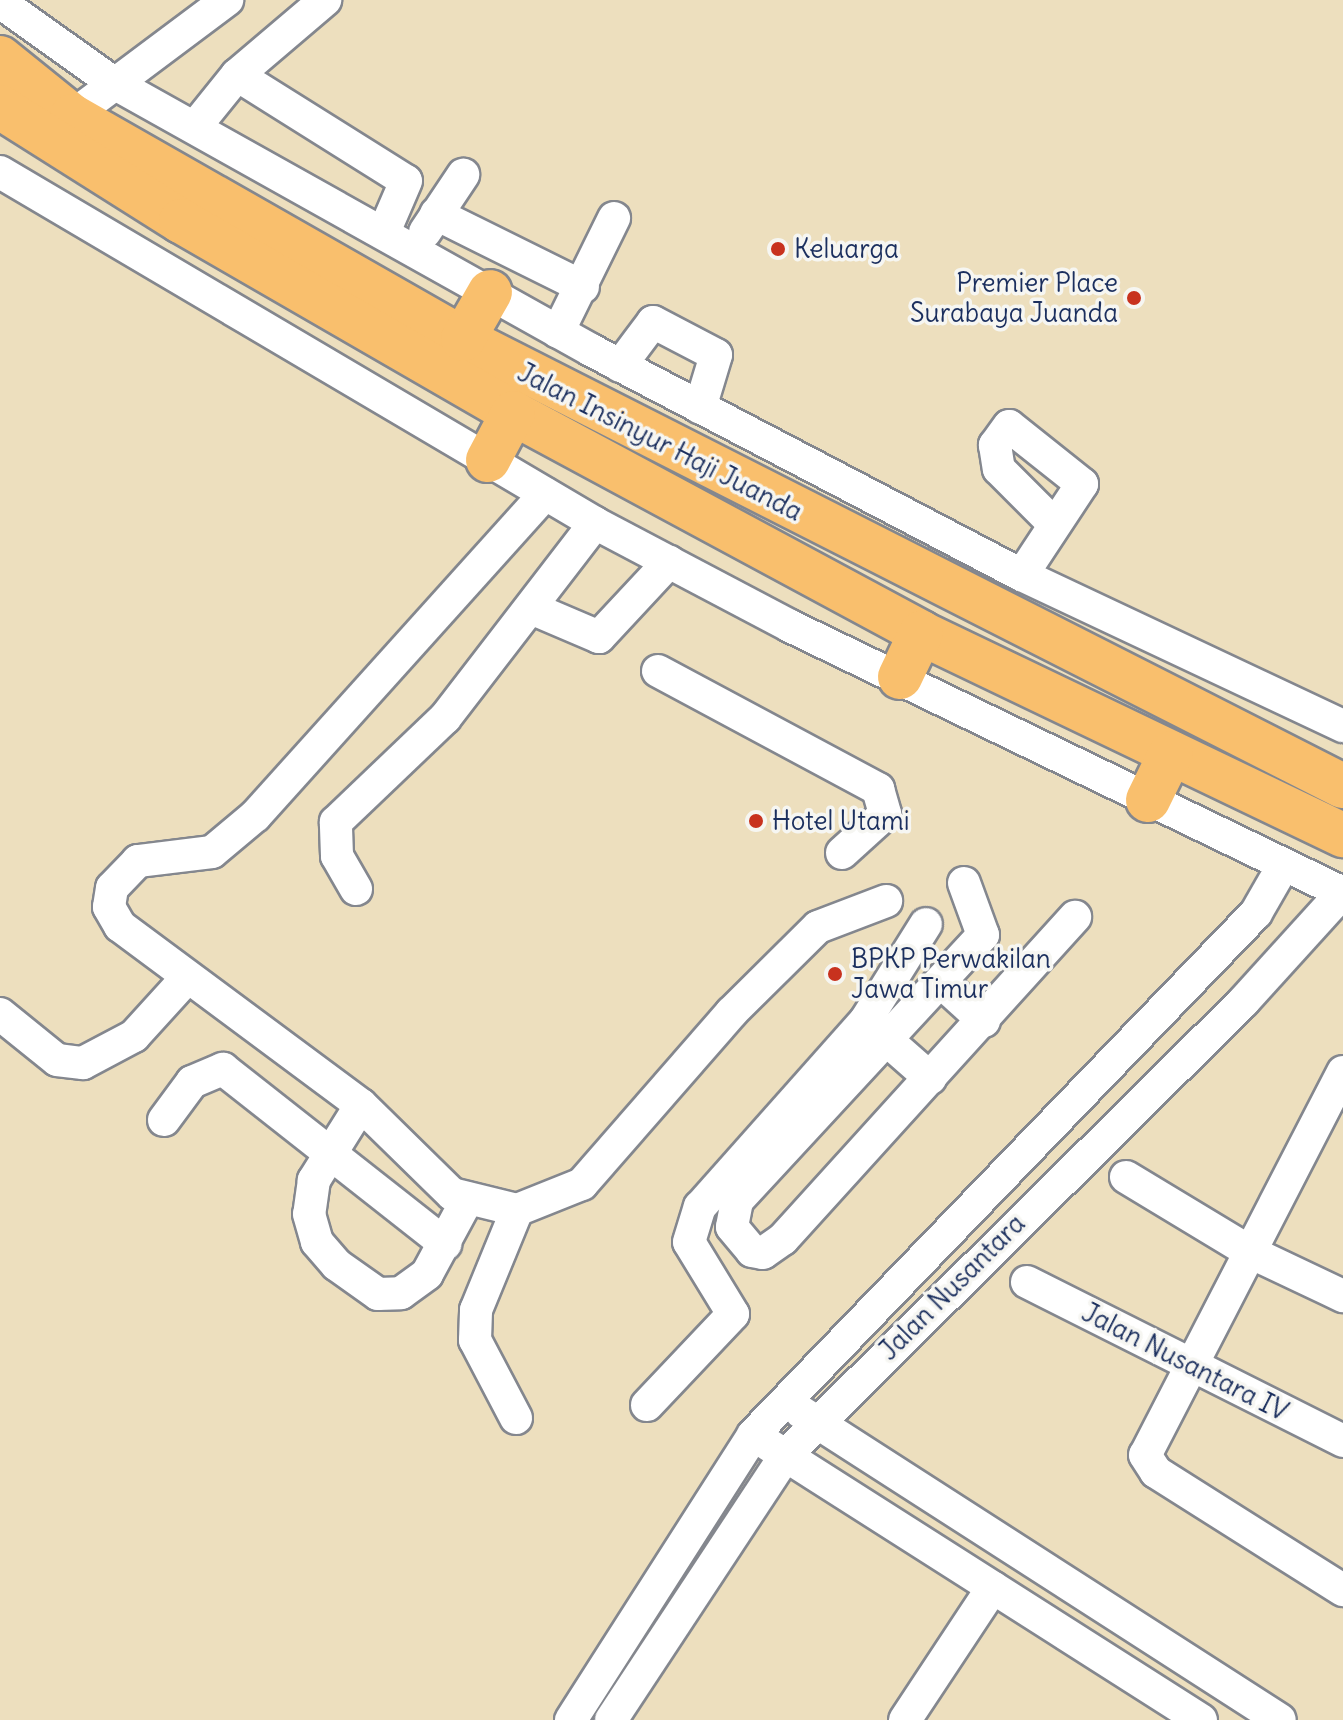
<!DOCTYPE html>
<style>
body{margin:0}
#map{position:relative;width:1343px;height:1720px;overflow:hidden;background:#eddfbe;font-family:Delius,sans-serif}
div>[style]{position:absolute}
[style*='--x']{left:calc(var(--x)*1px);top:calc(var(--y)*1px);width:calc(var(--w)*1px);rotate:calc(var(--a)*1deg)}
.roads{filter:drop-shadow(2px 0 #84878e) drop-shadow(-2px 0 #84878e) drop-shadow(0 2px #84878e) drop-shadow(0 -2px #84878e)}
.minor>*{height:32px;margin:-16px;padding:0 16px;transform-origin:16px;border-radius:16px;background:#fff}
.highway>*{height:44px;margin:-22px;padding:0 22px;transform-origin:22px;border-radius:22px;background:#f9bf6d}
.dots>*{width:22px;height:22px;translate:-50% -50%;box-sizing:border-box;border:4px solid #f6f6f2;border-radius:50%}
span{translate:-50% -50%;white-space:nowrap;text-align:center;line-height:1.15;-webkit-text-stroke:7px #f6f6f2;paint-order:stroke}
.poi-label{font-size:26px;color:#1b2f5e}
.left{translate:0 -50%;text-align:left}
.right{translate:-100% -50%;text-align:right}
.street-label{font-size:26px;color:#1b2f5e}
</style>
<div id="map">
<div class="roads">
<div class="minor">
<i style="--x:0;--y:2;--w:138;--a:35.5"></i>
<i style="--x:112;--y:82;--w:549;--a:29.23"></i>
<i style="--x:591;--y:350;--w:486;--a:27.6"></i>
<i style="--x:1022;--y:575;--w:355;--a:25.2"></i>
<i style="--x:237;--y:75;--w:199;--a:32.1"></i>
<i style="--x:406;--y:181;--w:56;--a:113.3"></i>
<i style="--x:72;--y:116;--w:194;--a:-36.8"></i>
<i style="--x:195;--y:127;--w:67;--a:-51.1"></i>
<i style="--x:237;--y:75;--w:116;--a:-40.4"></i>
<i style="--x:0;--y:172;--w:691;--a:30.54"></i>
<i style="--x:595;--y:523;--w:221;--a:27.8"></i>
<i style="--x:790;--y:626;--w:614;--a:25.77"></i>
<i style="--x:436;--y:214;--w:164;--a:26.4"></i>
<i style="--x:425;--y:232;--w:69;--a:-56.3"></i>
<i style="--x:558;--y:332;--w:127;--a:-63.8"></i>
<i style="--x:620;--y:366;--w:55;--a:-53.1"></i>
<i style="--x:653;--y:322;--w:71;--a:27.6"></i>
<i style="--x:716;--y:355;--w:55;--a:106.8"></i>
<i style="--x:545;--y:494;--w:433;--a:132"></i>
<i style="--x:255;--y:816;--w:56;--a:140.1"></i>
<i style="--x:212;--y:852;--w:75;--a:173.1"></i>
<i style="--x:138;--y:861;--w:37;--a:134"></i>
<i style="--x:112;--y:888;--w:19;--a:99"></i>
<i style="--x:109;--y:907;--w:22;--a:60"></i>
<i style="--x:120;--y:926;--w:300;--a:36.6"></i>
<i style="--x:361;--y:1105;--w:127;--a:44.4"></i>
<i style="--x:452;--y:1194;--w:67;--a:13.8"></i>
<i style="--x:517;--y:1210;--w:70;--a:-21.8"></i>
<i style="--x:582;--y:1184;--w:227;--a:-48.9"></i>
<i style="--x:731;--y:1013;--w:122;--a:-44.7"></i>
<i style="--x:818;--y:927;--w:73;--a:-20.9"></i>
<i style="--x:1022;--y:575;--w:109;--a:-56.6"></i>
<i style="--x:1082;--y:484;--w:93;--a:-141.5"></i>
<i style="--x:1009;--y:426;--w:24;--a:126"></i>
<i style="--x:995;--y:445;--w:24;--a:81"></i>
<i style="--x:999;--y:469;--w:78;--a:45"></i>
<i style="--x:531;--y:608;--w:74;--a:23.1"></i>
<i style="--x:599;--y:637;--w:103;--a:-47"></i>
<i style="--x:658;--y:671;--w:250;--a:28.2"></i>
<i style="--x:878;--y:789;--w:26;--a:74"></i>
<i style="--x:885;--y:814;--w:58;--a:137.8"></i>
<i style="--x:964;--y:883;--w:55;--a:69.9"></i>
<i style="--x:983;--y:935;--w:362;--a:132.8"></i>
<i style="--x:737;--y:1201;--w:26;--a:101"></i>
<i style="--x:732;--y:1227;--w:31;--a:50"></i>
<i style="--x:752;--y:1251;--w:11;--a:10"></i>
<i style="--x:763;--y:1253;--w:24;--a:-35"></i>
<i style="--x:783;--y:1239;--w:435;--a:-47.8"></i>
<i style="--x:356;--y:889;--w:38;--a:-120"></i>
<i style="--x:337;--y:856;--w:34;--a:-92"></i>
<i style="--x:336;--y:822;--w:151;--a:-43.7"></i>
<i style="--x:445;--y:718;--w:246;--a:-52.4"></i>
<i style="--x:941;--y:982;--w:58;--a:42.2"></i>
<i style="--x:0;--y:1014;--w:73;--a:38.9"></i>
<i style="--x:57;--y:1060;--w:26;--a:7"></i>
<i style="--x:83;--y:1063;--w:58;--a:-27.9"></i>
<i style="--x:134;--y:1036;--w:76;--a:-47.7"></i>
<i style="--x:889;--y:1042;--w:55;--a:41.3"></i>
<i style="--x:1343;--y:1072;--w:431;--a:117.3"></i>
<i style="--x:1145;--y:1455;--w:20;--a:57"></i>
<i style="--x:1156;--y:1472;--w:221;--a:32.3"></i>
<i style="--x:361;--y:1105;--w:89;--a:122.1"></i>
<i style="--x:314;--y:1180;--w:34;--a:98"></i>
<i style="--x:309;--y:1214;--w:29;--a:74"></i>
<i style="--x:317;--y:1242;--w:30;--a:49"></i>
<i style="--x:337;--y:1265;--w:50;--a:35.3"></i>
<i style="--x:378;--y:1294;--w:23;--a:-2"></i>
<i style="--x:401;--y:1293;--w:32;--a:-36"></i>
<i style="--x:427;--y:1274;--w:84;--a:-61.6"></i>
<i style="--x:164;--y:1120;--w:47;--a:-53.6"></i>
<i style="--x:192;--y:1082;--w:34;--a:-23"></i>
<i style="--x:223;--y:1069;--w:283;--a:38.2"></i>
<i style="--x:1126;--y:1177;--w:147;--a:31.1"></i>
<i style="--x:1252;--y:1253;--w:101;--a:25.3"></i>
<i style="--x:1027;--y:1282;--w:354;--a:26.7"></i>
<i style="--x:647;--y:1405;--w:125;--a:-46.6"></i>
<i style="--x:733;--y:1314;--w:84;--a:-121.4"></i>
<i style="--x:689;--y:1242;--w:37;--a:-73"></i>
<i style="--x:700;--y:1207;--w:250;--a:-48.4"></i>
<i style="--x:866;--y:1020;--w:113;--a:-58"></i>
<i style="--x:801;--y:1412;--w:569;--a:32.74"></i>
<i style="--x:516;--y:1418;--w:88;--a:-117.7"></i>
<i style="--x:475;--y:1340;--w:30;--a:-88"></i>
<i style="--x:476;--y:1310;--w:108;--a:-67.7"></i>
<i style="--x:769;--y:1445;--w:512;--a:32.48"></i>
<i style="--x:571;--y:1720;--w:338;--a:-57.4"></i>
<i style="--x:753;--y:1435;--w:725;--a:-46.06"></i>
<i style="--x:1256;--y:913;--w:54;--a:-60.1"></i>
<i style="--x:611;--y:1720;--w:318;--a:-56.6"></i>
<i style="--x:786;--y:1455;--w:645;--a:-44.75"></i>
<i style="--x:1244;--y:1001;--w:146;--a:-47.8"></i>
<i style="--x:905;--y:1720;--w:159;--a:-56.5"></i>
</div>
<div class="highway">
<i style="--x:0;--y:58;--w:92;--a:38.9"></i>
<i style="--x:72;--y:116;--w:450;--a:29.7"></i>
<i style="--x:463;--y:339;--w:987;--a:26.93"></i>
<i style="--x:0;--y:107;--w:214;--a:32.2"></i>
<i style="--x:181;--y:221;--w:384;--a:30"></i>
<i style="--x:513;--y:413;--w:464;--a:28.3"></i>
<i style="--x:921;--y:633;--w:468;--a:25.6"></i>
<i style="--x:463;--y:339;--w:54;--a:-60.1"></i>
<i style="--x:488;--y:460;--w:53;--a:-62"></i>
<i style="--x:900;--y:677;--w:49;--a:-64.5"></i>
<i style="--x:1148;--y:800;--w:52;--a:-63.9"></i>
</div>
</div>
<div class="dots">
<i style="left:778px;top:249px;background:#c8321e"></i>
<i style="left:1134px;top:298px;background:#c8321e"></i>
<i style="left:756px;top:821px;background:#c8321e"></i>
<i style="left:835px;top:974px;background:#c8321e"></i>
</div>
<div class="poi-label">
<span class="left" style="left:794px;top:249px">Keluarga</span>
<span class="right" style="left:1118px;top:298px">Premier Place<br>Surabaya Juanda</span>
<span class="left" style="left:772px;top:821px">Hotel Utami</span>
<span class="left" style="left:851px;top:974px">BPKP Perwakilan<br>Jawa Timur</span>
</div>
<div class="street-label">
<span style="left:660px;top:442px;rotate:27deg">Jalan Insinyur Haji Juanda</span>
<span style="left:952px;top:1287px;rotate:-45deg">Jalan Nusantara</span>
<span style="left:1185px;top:1362px;rotate:27deg">Jalan Nusantara IV</span>
</div>
</div>
